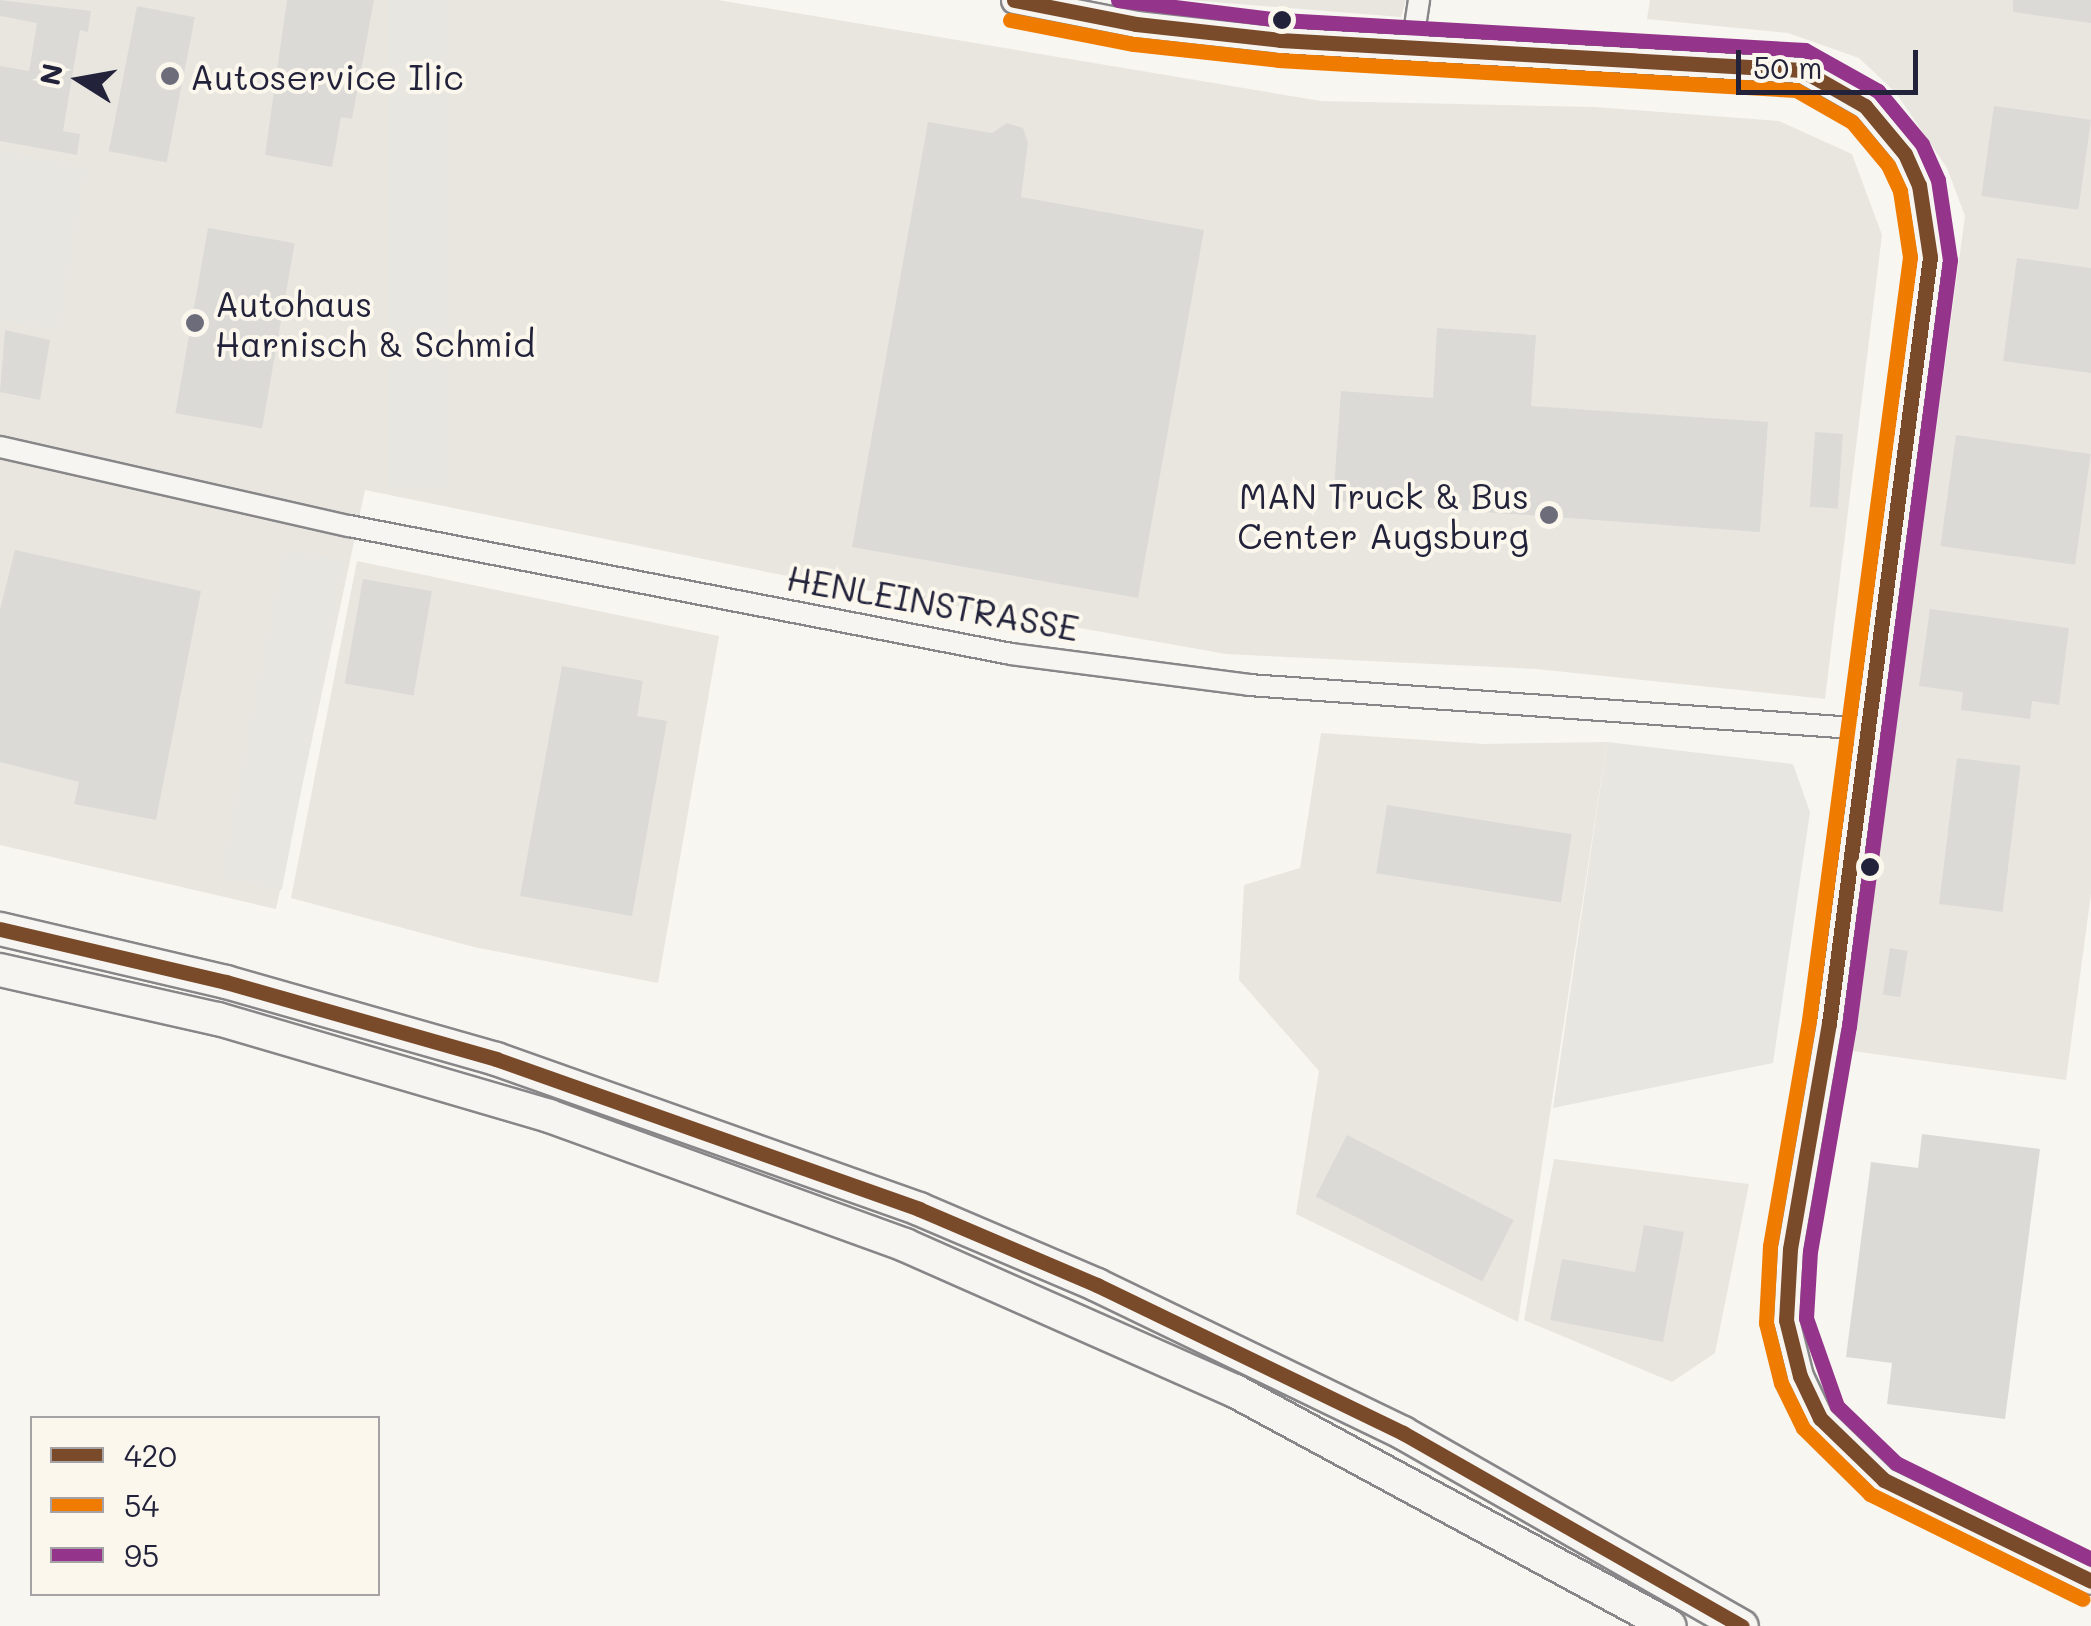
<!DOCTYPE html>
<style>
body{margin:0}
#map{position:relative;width:2091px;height:1626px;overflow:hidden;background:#f8f6f0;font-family:Mali,sans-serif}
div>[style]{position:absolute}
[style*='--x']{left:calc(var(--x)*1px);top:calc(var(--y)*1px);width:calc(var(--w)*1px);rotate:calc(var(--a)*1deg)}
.built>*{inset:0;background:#e9e6e0}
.green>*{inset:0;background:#e8e6e0;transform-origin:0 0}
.building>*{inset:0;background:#dbdad7;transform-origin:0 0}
.roads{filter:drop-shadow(2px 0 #878688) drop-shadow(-2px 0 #878688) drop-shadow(0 2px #878688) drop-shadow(0 -2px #878688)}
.minor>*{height:20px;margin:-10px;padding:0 10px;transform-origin:10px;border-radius:10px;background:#f6f5f1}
.tertiary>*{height:25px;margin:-12.5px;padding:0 12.5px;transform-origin:12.5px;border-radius:12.5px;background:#f6f5f1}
.trunk>*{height:32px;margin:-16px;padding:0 16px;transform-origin:16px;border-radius:16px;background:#f6f5f1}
.bus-1>*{height:15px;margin:-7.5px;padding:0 7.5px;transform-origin:7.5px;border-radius:7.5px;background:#7a4b2a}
.bus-2>*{height:15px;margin:-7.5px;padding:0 7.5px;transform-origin:7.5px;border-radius:7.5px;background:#ef7c00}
.bus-3>*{height:15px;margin:-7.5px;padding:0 7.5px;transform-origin:7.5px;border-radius:7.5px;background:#95348b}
.dots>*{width:28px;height:28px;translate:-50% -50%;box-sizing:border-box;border:5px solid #fbf7ec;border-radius:50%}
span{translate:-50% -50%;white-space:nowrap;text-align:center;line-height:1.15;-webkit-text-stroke:8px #fbf7ec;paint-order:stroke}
.poi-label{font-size:35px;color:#22223b}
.left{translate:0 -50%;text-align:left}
.right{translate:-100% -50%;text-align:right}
.street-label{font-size:35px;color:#22223b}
.legend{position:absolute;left:30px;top:1416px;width:350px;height:180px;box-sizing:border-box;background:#fbf7ec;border:2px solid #a4a2a5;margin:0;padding:12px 18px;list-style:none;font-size:30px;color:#22223b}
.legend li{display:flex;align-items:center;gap:20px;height:50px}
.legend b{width:50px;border:2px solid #a4a2a5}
.north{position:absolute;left:30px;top:30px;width:100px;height:100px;-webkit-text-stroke:8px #fbf7ec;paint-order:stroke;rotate:281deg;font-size:28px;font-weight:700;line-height:40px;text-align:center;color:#22223b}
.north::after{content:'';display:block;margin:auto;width:35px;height:45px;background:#22223b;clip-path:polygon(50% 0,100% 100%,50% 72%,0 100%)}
.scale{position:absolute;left:1736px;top:50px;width:182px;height:45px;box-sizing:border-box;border:5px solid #22223b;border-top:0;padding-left:12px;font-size:30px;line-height:35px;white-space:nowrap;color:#22223b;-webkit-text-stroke:8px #fbf7ec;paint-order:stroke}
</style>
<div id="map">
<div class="built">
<i style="clip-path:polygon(0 0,718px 0,1321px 101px,1595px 107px,1779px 121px,1852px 154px,1882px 235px,1825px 699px,1536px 669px,1226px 654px,792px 577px,365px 490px,276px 909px,0 845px)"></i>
<i style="clip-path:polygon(1189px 0,1406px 0,1401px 17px)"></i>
<i style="clip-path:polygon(1650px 0,2091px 0,2091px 894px,2066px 1080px,1852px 1051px,1965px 216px,1947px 168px,1896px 93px,1859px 58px,1788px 33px,1647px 19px)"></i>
<i style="clip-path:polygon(357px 561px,719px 636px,658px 983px,474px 947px,291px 898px)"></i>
<i style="clip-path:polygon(1321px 733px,1485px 744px,1607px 742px,1518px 1322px,1296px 1214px,1319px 1071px,1239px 980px,1244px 885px,1300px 868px)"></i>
<i style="clip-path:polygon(1554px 1159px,1749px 1184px,1715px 1353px,1672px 1382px,1524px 1320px)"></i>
</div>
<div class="green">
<i style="left:388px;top:0;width:65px;height:491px"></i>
<i style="clip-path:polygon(0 150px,88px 167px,60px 331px,0 320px)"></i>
<i style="left:283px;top:548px;width:64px;height:336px;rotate:11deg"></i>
<i style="clip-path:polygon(1607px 742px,1793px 764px,1810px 812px,1773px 1063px,1553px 1108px)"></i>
</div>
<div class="building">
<i style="clip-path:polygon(0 0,91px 11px,88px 32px,80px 30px,63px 131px,80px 134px,77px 155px,0 141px,0 66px,29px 71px,37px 23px,0 16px)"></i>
<i style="clip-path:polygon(287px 0,374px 0,352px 119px,341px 117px,332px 167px,265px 155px)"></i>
<i style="clip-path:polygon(2013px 0,2091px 0,2091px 23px,2013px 12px)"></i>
<i style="left:137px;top:6px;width:59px;height:148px;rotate:11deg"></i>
<i style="left:1994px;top:106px;width:98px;height:91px;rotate:8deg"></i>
<i style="clip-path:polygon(928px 122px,992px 133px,1007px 123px,1023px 128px,1028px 143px,1021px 197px,1204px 230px,1138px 598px,852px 547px)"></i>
<i style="left:208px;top:228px;width:88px;height:188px;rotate:10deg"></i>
<i style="clip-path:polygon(2017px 258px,2091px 268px,2091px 373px,2003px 361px)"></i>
<i style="clip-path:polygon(1437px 328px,1536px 335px,1531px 406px,1768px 422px,1760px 532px,1333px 501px,1341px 391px,1433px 398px)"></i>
<i style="clip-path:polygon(5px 330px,50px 340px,40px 400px,0 392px)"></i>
<i style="left:1815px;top:432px;width:28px;height:75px;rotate:4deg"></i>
<i style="left:1956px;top:435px;width:136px;height:112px;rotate:8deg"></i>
<i style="clip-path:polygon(15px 550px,201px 591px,156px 820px,74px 804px,79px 782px,0 762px,0 610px)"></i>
<i style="left:363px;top:579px;width:70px;height:106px;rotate:10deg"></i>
<i style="clip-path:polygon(1930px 609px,2069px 628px,2059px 705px,2032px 701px,2030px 719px,1961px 710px,1963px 692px,1919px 686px)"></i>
<i style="clip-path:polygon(562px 666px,643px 681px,637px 716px,667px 721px,632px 916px,520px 896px)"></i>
<i style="left:1957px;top:758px;width:64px;height:147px;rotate:7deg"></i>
<i style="left:1387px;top:805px;width:187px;height:69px;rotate:9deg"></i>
<i style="left:1890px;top:948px;width:18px;height:47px;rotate:9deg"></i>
<i style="clip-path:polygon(1922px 1134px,2040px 1149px,2005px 1419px,1887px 1404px,1892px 1363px,1846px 1357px,1871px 1162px,1918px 1168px)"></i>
<i style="left:1347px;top:1135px;width:187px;height:69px;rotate:27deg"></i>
<i style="clip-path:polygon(1644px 1225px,1684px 1232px,1663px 1342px,1550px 1320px,1562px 1259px,1635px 1272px)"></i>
</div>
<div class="roads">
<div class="minor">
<i style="--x:1412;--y:46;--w:47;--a:-81.3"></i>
<i style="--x:0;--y:447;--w:358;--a:12.8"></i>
<i style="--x:349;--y:526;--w:674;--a:10.94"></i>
<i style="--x:1011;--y:654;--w:240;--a:7.4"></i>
<i style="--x:1249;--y:685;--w:620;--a:4.07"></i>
</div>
<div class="tertiary">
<i style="--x:1014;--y:0;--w:124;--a:11.1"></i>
<i style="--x:1136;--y:24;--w:145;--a:6.3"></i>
<i style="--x:1280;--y:40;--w:523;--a:3.29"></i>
<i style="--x:1802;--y:70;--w:73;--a:29.7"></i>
<i style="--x:1865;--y:106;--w:62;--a:50.2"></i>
<i style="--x:1905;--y:154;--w:34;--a:66"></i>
<i style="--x:1919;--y:185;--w:73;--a:81.3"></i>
<i style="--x:1930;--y:257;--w:773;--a:97.51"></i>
<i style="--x:1829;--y:1023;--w:229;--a:99.8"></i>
<i style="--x:1790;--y:1249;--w:71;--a:93.2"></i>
<i style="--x:1786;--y:1320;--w:58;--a:76"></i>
<i style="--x:1800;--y:1376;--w:47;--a:64.5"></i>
<i style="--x:1820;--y:1418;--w:89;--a:44.1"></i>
<i style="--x:1884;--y:1480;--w:230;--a:26"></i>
</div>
<div class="trunk">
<i style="--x:0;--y:929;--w:232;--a:13.2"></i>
<i style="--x:226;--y:982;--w:281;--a:15.9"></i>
<i style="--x:496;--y:1059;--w:449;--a:19.5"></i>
<i style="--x:919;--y:1209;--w:194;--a:23.1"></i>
<i style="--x:1097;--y:1285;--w:340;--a:25.8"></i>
<i style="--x:1403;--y:1433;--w:390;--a:29.7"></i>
<i style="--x:0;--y:970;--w:223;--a:12.7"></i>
<i style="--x:218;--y:1019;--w:345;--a:16.3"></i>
<i style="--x:549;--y:1116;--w:379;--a:19.9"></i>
<i style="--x:905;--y:1245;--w:361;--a:23.9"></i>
<i style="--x:1235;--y:1391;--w:494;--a:28.4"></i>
</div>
</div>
<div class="bus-1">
<i style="--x:1014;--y:0;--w:124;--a:11.1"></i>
<i style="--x:1136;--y:24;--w:145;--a:6.3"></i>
<i style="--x:1280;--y:40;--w:523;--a:3.29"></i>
<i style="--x:1802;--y:70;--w:73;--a:29.7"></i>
<i style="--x:1865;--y:106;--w:62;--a:50.2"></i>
<i style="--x:1905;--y:154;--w:34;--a:66"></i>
<i style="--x:1919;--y:185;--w:73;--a:81.3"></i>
<i style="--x:1930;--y:257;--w:773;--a:97.51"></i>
<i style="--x:1829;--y:1023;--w:229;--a:99.8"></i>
<i style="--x:1790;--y:1249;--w:71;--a:93.2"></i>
<i style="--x:1786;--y:1320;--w:58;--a:76"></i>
<i style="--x:1800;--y:1376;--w:47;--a:64.5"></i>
<i style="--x:1820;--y:1418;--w:89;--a:44.1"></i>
<i style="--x:1884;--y:1480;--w:230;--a:26"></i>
<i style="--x:0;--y:929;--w:232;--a:13.2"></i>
<i style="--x:226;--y:982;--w:281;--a:15.9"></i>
<i style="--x:496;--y:1059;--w:449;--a:19.5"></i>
<i style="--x:919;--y:1209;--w:194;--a:23.1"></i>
<i style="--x:1097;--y:1285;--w:340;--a:25.8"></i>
<i style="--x:1403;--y:1433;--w:390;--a:29.7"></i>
</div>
<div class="bus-2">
<i style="--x:1010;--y:20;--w:126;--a:11"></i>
<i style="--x:1134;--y:44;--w:145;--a:6.3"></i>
<i style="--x:1278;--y:60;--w:519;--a:3.31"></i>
<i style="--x:1796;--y:90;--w:64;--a:29.7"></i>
<i style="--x:1852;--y:122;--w:56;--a:50.1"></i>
<i style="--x:1888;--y:165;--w:29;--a:65"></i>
<i style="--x:1900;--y:191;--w:67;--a:81.4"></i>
<i style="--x:1910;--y:257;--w:770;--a:97.54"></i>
<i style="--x:1809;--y:1020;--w:229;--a:99.8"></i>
<i style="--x:1770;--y:1246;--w:77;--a:93"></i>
<i style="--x:1766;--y:1323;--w:62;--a:76"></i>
<i style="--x:1781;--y:1383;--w:50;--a:63.9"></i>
<i style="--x:1803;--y:1428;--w:94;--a:44.6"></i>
<i style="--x:1870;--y:1494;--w:237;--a:26.3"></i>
</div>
<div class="bus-3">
<i style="--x:1118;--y:0;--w:165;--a:7"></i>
<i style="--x:1282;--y:20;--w:524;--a:3.28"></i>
<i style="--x:1805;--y:50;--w:84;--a:29.3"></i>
<i style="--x:1878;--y:91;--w:69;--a:50.3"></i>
<i style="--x:1922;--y:144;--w:39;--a:66"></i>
<i style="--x:1938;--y:180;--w:81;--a:81.5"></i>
<i style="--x:1950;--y:260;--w:773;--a:97.51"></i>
<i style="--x:1849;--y:1026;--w:228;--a:99.8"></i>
<i style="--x:1810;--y:1251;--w:67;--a:93.4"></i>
<i style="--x:1806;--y:1318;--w:93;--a:70.6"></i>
<i style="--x:1837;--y:1406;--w:82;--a:44"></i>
<i style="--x:1896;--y:1463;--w:217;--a:26.2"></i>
</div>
<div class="dots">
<i style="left:1282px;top:20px;background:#22223b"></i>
<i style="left:170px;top:76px;background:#6d6c7a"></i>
<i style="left:195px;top:323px;background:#6d6c7a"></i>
<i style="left:1549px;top:515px;background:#6d6c7a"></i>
<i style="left:1870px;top:867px;background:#22223b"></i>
</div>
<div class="poi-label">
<span class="left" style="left:190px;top:76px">Autoservice Ilic</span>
<span class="left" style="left:215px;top:323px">Autohaus<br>Harnisch &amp; Schmid</span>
<span class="right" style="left:1529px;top:515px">MAN Truck &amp; Bus<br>Center Augsburg</span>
</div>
<div class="street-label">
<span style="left:933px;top:602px;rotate:10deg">HENLEINSTRASSE</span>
</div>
<ul class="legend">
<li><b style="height:12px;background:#7a4b2a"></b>420</li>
<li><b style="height:12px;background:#ef7c00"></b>54</li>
<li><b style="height:12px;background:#95348b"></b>95</li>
</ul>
<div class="north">N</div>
<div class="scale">50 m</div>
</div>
